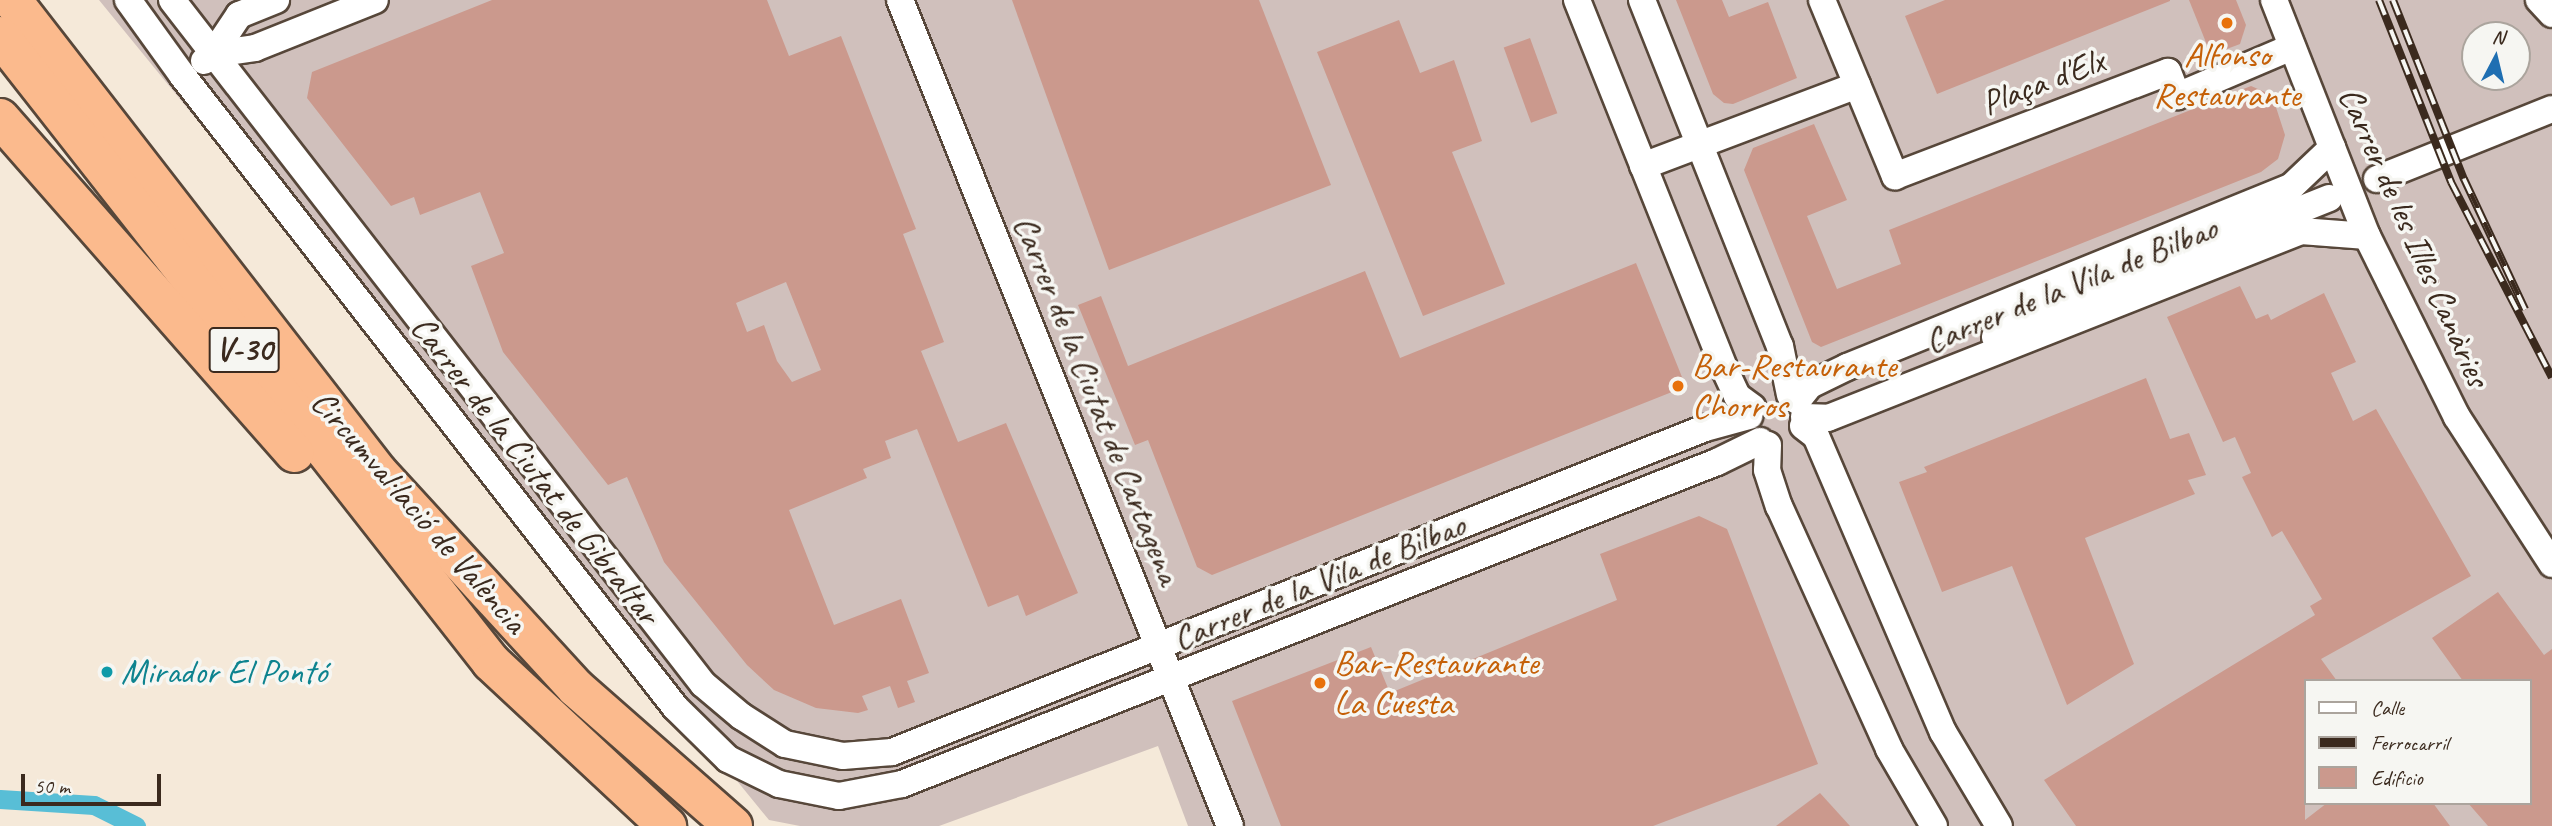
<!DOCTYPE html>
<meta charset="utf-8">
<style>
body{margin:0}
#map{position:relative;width:2552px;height:826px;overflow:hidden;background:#f5e9d9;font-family:Caveat,sans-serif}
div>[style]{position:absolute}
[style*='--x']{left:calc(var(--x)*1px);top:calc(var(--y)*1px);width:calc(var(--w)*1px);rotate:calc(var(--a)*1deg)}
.industrial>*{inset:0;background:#d0c0bc}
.canal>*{height:19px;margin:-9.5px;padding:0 9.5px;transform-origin:9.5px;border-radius:9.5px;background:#58bed6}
.building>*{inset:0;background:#cb998d;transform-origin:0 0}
.roads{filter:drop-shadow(2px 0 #57473a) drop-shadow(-2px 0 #57473a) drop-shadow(0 2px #57473a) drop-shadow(0 -2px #57473a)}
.minor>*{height:26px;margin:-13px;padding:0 13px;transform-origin:13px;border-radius:13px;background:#fff}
.highway>*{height:38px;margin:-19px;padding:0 19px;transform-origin:19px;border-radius:19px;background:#fbba8d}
.rail>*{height:8px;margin-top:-4px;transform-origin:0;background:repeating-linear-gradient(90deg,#f6f6f2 0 16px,#3b2a1e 0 32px);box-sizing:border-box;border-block:2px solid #3b2a1e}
.dots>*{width:19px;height:19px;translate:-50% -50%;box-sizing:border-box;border:4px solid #f6f6f2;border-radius:50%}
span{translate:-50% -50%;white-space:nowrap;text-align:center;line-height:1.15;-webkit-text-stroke:7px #f6f6f2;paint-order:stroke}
.shield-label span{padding:2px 5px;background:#f6f6f2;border:2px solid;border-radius:5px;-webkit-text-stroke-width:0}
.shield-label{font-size:33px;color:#3b2a1e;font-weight:700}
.food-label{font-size:35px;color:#c56008}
.left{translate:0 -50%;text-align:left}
.street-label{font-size:35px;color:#3b2a1e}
.culture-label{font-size:35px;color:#0d838f}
.legend{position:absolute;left:2304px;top:679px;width:228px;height:126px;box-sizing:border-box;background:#f6f6f2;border:2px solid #aba49d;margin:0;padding:9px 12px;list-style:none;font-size:21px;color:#3b2a1e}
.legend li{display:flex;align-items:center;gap:14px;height:35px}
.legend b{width:35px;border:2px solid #aba49d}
.north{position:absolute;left:2461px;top:21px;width:70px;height:70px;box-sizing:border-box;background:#f6f6f2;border:2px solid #aba49d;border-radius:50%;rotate:7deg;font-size:19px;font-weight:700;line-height:28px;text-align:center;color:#3b2a1e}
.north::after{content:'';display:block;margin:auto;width:24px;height:32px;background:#1f6fb2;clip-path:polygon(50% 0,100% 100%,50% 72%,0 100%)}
.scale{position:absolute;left:21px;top:774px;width:140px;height:32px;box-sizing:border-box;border:4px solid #3b2a1e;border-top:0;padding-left:9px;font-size:21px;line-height:24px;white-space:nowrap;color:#3b2a1e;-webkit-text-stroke:5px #f6f6f2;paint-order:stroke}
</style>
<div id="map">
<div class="industrial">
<i style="clip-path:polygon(evenodd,99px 0,2552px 0,2552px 826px,1188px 826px,1158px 746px,939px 826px,800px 826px,769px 820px,99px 0,2475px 35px,2517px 35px,2517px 77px,2475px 77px,2475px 35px,99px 0,2305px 681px,2529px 681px,2529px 803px,2305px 803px,2305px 681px)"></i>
</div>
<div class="canal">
<i style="--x:0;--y:799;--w:94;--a:3.7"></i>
<i style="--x:94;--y:805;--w:47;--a:26.6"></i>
</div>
<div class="building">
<i style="clip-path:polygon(evenodd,492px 0,767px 0,789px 56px,841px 36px,916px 229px,903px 234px,944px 342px,921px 351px,958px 442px,1006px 423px,1078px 593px,1026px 616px,1018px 595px,988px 607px,917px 429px,885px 441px,891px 458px,863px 469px,867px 478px,789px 510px,834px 625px,901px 599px,929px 673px,907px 681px,915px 702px,898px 708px,890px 686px,862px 696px,868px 710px,858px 713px,816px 708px,774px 690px,747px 665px,664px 562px,627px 477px,608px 485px,503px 352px,471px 266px,504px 253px,480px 192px,420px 215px,414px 197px,391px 206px,307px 98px,312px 72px,492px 0,786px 282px,821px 370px,792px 382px,777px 361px,764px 325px,747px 332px,736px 303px,786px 282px)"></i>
<i style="clip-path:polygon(1012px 0,1259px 0,1331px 185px,1109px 270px)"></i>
<i style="clip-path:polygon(1676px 0,1722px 0,1729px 17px,1768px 2px,1797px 78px,1733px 104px,1724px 103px,1713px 94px)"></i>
<i style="clip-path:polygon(1945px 0,2170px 0,2170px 1px,1937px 94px,1905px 16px)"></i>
<i style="clip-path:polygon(2189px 0,2236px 0,2246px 25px,2240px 44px,2211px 55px)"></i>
<i style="clip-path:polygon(1399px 20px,1420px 73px,1454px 60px,1482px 141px,1452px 152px,1505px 284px,1423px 316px,1317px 52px)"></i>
<i style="left:1530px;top:38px;width:80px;height:28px;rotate:70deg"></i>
<i style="clip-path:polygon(2251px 86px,2272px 95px,2285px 135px,2278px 159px,2261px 172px,1821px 347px,1812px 342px,1744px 170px,1753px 148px,1814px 124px,1847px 200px,1807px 216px,1837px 289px,1901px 264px,1889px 230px)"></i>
<i style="clip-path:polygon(1636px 263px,1684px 382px,1682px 388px,1212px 575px,1197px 567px,1148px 440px,1135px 445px,1078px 305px,1101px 296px,1128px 366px,1365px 271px,1400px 358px)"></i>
<i style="clip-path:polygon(2240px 286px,2256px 319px,2268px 314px,2271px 320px,2324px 293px,2356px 362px,2331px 373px,2353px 421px,2376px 409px,2471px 576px,2321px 659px,2337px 681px,2305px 681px,2305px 820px,2327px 803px,2433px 803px,2450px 826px,2076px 826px,2044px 780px,2315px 615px,2310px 606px,2322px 599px,2282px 531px,2272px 537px,2242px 477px,2251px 473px,2235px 437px,2223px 442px,2167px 317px)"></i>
<i style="clip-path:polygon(2146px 378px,2170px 439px,2189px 433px,2206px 475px,2188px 480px,2195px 494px,2085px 538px,2134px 664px,2067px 705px,2012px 566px,1942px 592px,1899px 482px,1927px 472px,1924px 467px)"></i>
<i style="clip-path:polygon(1699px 516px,1727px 529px,1818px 764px,1653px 826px,1281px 826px,1232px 701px,1371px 647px,1390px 693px,1617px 600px,1600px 554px)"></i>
<i style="clip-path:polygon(2498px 592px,2544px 655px,2552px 649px,2552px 826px,2488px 826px,2468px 803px,2529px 803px,2529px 681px,2463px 681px,2432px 638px)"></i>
<i style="clip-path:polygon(1820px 793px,1850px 826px,1776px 826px)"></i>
</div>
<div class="roads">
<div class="minor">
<i style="--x:128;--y:0;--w:92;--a:54.2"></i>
<i style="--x:182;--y:75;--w:802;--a:52.04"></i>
<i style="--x:675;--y:707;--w:74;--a:44.5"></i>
<i style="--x:728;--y:759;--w:57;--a:26.1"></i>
<i style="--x:779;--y:784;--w:61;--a:11.3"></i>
<i style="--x:839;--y:796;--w:64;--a:-10.8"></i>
<i style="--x:902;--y:784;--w:876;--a:-21.56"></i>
<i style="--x:1717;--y:462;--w:48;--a:-26"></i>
<i style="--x:172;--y:0;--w:866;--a:52.18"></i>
<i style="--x:703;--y:684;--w:50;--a:40.1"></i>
<i style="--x:741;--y:716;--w:52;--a:32.5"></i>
<i style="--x:785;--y:744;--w:59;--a:11.7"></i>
<i style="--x:843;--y:756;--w:49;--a:-4.7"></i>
<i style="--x:892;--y:752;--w:875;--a:-21.73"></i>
<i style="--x:1705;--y:428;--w:46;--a:-15.3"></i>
<i style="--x:900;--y:0;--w:889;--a:68.22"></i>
<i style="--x:1577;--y:0;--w:396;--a:68.2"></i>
<i style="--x:1724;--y:368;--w:31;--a:65"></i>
<i style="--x:1737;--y:396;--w:19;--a:36"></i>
<i style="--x:1642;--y:0;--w:373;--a:68.3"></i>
<i style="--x:1780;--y:346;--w:50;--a:78.5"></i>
<i style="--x:1822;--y:0;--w:191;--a:67.5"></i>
<i style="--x:1895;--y:176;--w:292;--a:-20.9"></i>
<i style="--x:2168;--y:72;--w:26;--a:69"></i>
<i style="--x:2177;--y:96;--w:125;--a:-23.1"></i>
<i style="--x:2274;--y:0;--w:254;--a:68.5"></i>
<i style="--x:2367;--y:236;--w:202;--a:63.6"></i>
<i style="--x:2457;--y:417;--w:175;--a:57.1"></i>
<i style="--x:2539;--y:0;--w:19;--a:47"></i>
<i style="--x:213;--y:54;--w:42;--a:-8.1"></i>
<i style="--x:255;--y:48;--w:129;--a:-21.8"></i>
<i style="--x:204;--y:61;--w:11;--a:-38"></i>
<i style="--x:213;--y:54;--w:47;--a:-56.3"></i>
<i style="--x:239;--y:15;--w:40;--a:-22"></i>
<i style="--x:1643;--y:166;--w:229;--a:-20.7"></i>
<i style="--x:2377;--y:179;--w:188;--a:-21.8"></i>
<i style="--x:1995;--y:337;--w:42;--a:-28.4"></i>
<i style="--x:2032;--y:317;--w:320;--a:-21.8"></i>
<i style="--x:1797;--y:401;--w:21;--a:-51"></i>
<i style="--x:1810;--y:385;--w:41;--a:-25.9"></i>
<i style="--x:1847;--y:367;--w:479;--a:-22.1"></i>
<i style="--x:2291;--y:187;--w:57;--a:-43.6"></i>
<i style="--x:1804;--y:417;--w:24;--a:2"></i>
<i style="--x:1828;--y:418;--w:509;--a:-21.57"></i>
<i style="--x:2301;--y:231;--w:66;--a:4.3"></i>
<i style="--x:1803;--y:426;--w:16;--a:38"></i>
<i style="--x:1816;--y:436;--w:322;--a:66.8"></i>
<i style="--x:1943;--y:732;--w:109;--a:59.2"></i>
<i style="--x:1768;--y:445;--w:25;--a:92"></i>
<i style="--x:1767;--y:470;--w:38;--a:72"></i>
<i style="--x:1779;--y:506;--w:267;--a:65.6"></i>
<i style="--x:1889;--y:749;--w:89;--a:59.7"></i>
</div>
<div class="highway">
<i style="--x:12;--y:0;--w:597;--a:52.21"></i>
<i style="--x:378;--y:472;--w:293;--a:47.5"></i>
<i style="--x:576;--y:688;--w:209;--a:41.3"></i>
<i style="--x:0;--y:36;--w:796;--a:51.89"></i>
<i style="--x:491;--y:662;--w:241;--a:43"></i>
<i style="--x:0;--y:118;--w:446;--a:48.7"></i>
</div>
</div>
<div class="rail">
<i style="--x:2379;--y:0;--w:196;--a:68.4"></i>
<i style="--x:2451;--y:182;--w:220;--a:62.7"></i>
<i style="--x:2393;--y:0;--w:193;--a:68.4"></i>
<i style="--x:2464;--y:179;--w:144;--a:64.9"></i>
</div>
<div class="dots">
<i style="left:2227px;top:23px;background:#e8710a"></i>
<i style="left:1678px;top:386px;background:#e8710a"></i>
<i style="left:107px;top:672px;background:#0f9aa8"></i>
<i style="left:1320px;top:683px;background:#e8710a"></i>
</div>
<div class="shield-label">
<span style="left:244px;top:350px">V-30</span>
</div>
<div class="food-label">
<span style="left:2227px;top:75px">Alfonso<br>Restaurante</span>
<span class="left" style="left:1692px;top:386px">Bar-Restaurante<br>Chorros</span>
<span class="left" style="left:1334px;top:683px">Bar-Restaurante<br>La Cuesta</span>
</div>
<div class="street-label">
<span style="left:2043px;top:82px;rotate:-21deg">Plaça d'Elx</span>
<span style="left:2414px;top:237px;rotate:66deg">Carrer de les Illes Canàries</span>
<span style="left:2071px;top:285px;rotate:-22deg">Carrer de la Vila de Bilbao</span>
<span style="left:1097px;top:400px;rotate:68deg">Carrer de la Ciutat de Cartagena</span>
<span style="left:535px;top:470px;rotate:52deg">Carrer de la Ciutat de Gibraltar</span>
<span style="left:419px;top:512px;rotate:49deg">Circumval·lació de València</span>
<span style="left:1319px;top:582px;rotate:-22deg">Carrer de la Vila de Bilbao</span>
</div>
<div class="culture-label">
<span class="left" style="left:121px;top:672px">Mirador El Pontó</span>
</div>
<ul class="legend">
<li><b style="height:9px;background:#fff"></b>Calle</li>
<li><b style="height:9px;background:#3b2a1e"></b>Ferrocarril</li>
<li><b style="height:19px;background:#cb998d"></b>Edificio</li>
</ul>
<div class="north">N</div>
<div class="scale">50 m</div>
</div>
